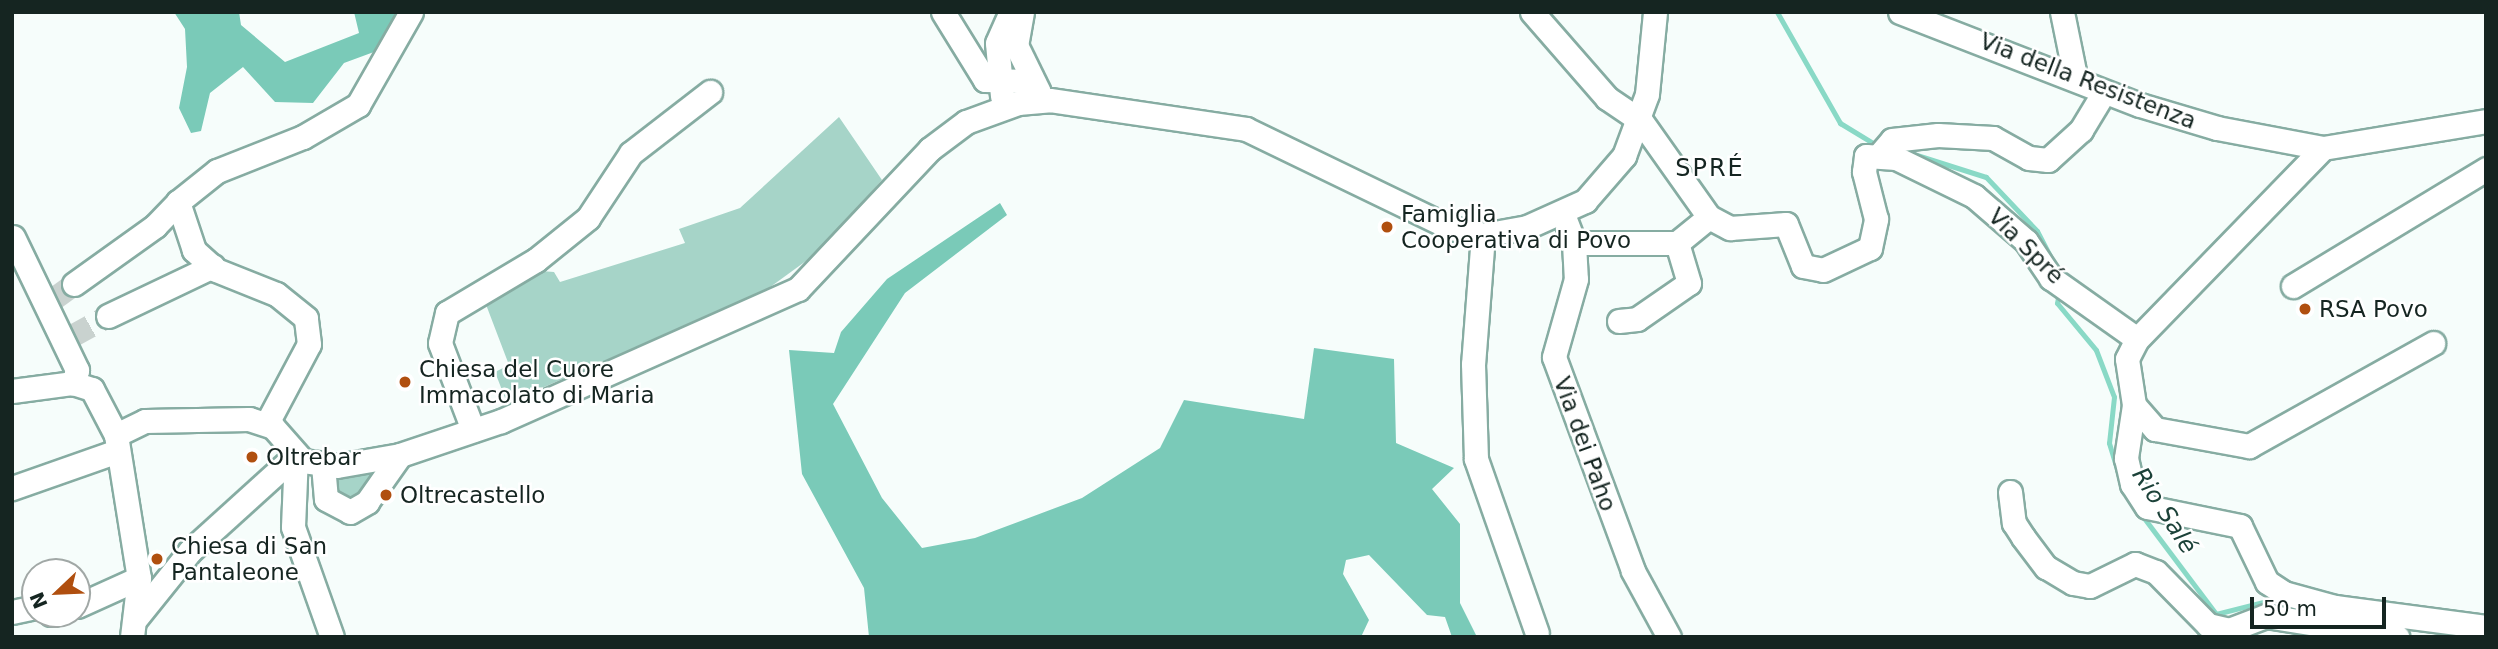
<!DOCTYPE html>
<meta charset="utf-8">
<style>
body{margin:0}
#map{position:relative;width:2498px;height:649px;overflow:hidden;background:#f6fdfb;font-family:"DejaVu Sans",sans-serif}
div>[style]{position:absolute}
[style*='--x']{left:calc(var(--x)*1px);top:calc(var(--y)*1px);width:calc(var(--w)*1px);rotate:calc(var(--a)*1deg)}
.green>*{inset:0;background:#a6d4c8}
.forest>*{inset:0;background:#7acab8}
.stream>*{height:5px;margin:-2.5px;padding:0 2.5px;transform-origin:2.5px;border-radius:2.5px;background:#89d9c6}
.minor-tunnel>*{height:23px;margin-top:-11.5px;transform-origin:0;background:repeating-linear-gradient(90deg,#c9d2cf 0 23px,transparent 0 34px)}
.roads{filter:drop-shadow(2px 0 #86aca2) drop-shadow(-2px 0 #86aca2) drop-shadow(0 2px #86aca2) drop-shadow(0 -2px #86aca2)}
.minor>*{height:23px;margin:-11.5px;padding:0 11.5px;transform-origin:11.5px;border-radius:11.5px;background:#fff}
.dots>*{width:19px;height:19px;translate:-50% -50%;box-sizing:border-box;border:4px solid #fff;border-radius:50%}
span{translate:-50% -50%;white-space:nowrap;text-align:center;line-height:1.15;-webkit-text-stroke:5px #fff;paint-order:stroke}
.street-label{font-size:23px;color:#152521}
.poi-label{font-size:23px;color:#152521}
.left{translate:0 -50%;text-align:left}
.neighbourhood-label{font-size:24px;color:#152521;letter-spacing:2px}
.water-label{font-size:24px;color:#1c4239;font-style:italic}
.frame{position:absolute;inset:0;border:14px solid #152521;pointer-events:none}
.north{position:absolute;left:21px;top:558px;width:70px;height:70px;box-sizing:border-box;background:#fff;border:2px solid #a1a8a6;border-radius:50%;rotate:247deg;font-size:19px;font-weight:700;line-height:28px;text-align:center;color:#152521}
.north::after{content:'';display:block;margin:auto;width:24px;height:32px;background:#b04f0f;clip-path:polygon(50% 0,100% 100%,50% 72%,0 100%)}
.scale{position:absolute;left:2250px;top:597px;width:136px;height:32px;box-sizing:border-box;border:4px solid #152521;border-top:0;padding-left:9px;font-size:21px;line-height:24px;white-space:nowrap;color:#152521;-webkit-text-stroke:5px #fff;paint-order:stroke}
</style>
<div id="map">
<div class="green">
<i style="clip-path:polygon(839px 117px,882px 180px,817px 253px,762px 293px,507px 403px,495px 372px,509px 365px,485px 302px,541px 271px,554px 272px,560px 282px,685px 243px,679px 229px,740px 208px)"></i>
<i style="clip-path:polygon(379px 469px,354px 500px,337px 497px,335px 477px)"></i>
</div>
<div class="forest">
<i style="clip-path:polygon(174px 12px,239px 12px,241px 25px,285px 62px,359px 33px,354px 12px,400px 12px,382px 49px,344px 63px,313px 103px,275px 102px,243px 67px,210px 93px,201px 131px,191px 133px,179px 108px,187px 67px,185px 29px)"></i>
<i style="clip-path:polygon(1000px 203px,1007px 215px,905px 293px,833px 404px,882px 498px,922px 548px,975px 538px,1082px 498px,1160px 448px,1184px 400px,1304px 419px,1314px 348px,1394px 359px,1396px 443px,1454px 468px,1432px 489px,1460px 524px,1460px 603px,1477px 637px,1452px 637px,1445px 617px,1427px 615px,1369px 555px,1346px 560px,1343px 574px,1369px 620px,1361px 637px,869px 637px,864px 588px,802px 474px,789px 350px,834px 353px,841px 332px,887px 279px)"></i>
</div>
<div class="stream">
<i style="--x:1777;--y:12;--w:128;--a:60.4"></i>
<i style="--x:1840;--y:123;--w:44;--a:31.2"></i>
<i style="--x:1904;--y:151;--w:86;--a:17.6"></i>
<i style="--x:1986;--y:177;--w:74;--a:46.6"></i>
<i style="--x:2037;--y:231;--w:50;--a:62.4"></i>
<i style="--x:2059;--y:292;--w:11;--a:100"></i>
<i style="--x:2057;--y:303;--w:61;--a:50.3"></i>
<i style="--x:2096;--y:350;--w:50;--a:69"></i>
<i style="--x:2114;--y:397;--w:46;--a:96.2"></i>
<i style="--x:2109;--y:443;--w:30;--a:73"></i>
<i style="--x:2141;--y:514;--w:125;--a:53.1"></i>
<i style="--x:2216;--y:614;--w:53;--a:-14.3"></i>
<i style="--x:2267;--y:601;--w:17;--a:10"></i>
</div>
<div class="minor-tunnel">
<i style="--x:52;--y:300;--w:27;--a:-36"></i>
<i style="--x:70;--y:337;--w:43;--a:-28.9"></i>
</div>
<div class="roads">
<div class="minor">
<i style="--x:943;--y:12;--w:80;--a:58.3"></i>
<i style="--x:985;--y:80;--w:44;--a:1.3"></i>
<i style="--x:1022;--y:12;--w:34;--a:100"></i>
<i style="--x:1016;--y:45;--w:52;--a:63.9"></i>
<i style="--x:1532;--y:12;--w:114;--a:48.9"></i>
<i style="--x:1607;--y:98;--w:41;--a:34.1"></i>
<i style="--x:1641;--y:121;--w:118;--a:54.7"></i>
<i style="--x:1709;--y:217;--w:24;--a:28"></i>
<i style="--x:1730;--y:228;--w:56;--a:-4.1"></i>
<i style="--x:1786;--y:224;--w:45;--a:68"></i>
<i style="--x:1803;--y:266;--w:20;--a:11"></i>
<i style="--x:1823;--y:270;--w:52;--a:-25.1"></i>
<i style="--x:1870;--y:248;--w:30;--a:-78"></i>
<i style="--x:1876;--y:219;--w:49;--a:-104.3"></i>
<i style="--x:1864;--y:172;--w:16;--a:-83"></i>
<i style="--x:1866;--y:156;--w:30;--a:4"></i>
<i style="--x:1896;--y:158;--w:87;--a:26"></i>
<i style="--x:1974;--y:196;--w:69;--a:40.9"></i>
<i style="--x:2026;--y:241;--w:45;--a:56"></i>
<i style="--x:2051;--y:278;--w:105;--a:35.3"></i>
<i style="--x:1900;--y:12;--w:257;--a:21.2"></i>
<i style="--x:2140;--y:105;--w:80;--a:16.6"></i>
<i style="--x:2217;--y:128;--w:108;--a:10.7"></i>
<i style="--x:2323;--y:148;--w:165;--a:-9.4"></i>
<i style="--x:2062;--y:12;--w:65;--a:78.5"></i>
<i style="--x:1002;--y:96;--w:53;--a:-95.4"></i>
<i style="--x:997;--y:43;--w:34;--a:-66"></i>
<i style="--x:2323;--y:148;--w:267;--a:134.2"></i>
<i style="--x:2137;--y:339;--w:22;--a:117"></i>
<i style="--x:2127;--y:359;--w:47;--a:81.3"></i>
<i style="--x:2134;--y:405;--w:54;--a:98.6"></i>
<i style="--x:2126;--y:458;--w:27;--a:77"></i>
<i style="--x:2132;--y:484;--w:27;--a:57"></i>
<i style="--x:2147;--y:507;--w:95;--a:11.5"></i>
<i style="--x:2240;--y:526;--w:62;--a:64.3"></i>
<i style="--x:2267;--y:582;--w:20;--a:33"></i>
<i style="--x:2284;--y:593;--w:53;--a:15.4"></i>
<i style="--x:2335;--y:607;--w:152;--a:7.5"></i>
<i style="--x:1880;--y:154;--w:18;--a:-49"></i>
<i style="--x:1892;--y:140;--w:46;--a:-6.2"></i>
<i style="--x:1938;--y:135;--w:55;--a:3.1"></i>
<i style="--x:1993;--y:138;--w:41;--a:29.1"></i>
<i style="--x:2029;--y:158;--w:19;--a:6"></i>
<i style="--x:2048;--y:160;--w:45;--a:-42.3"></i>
<i style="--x:2081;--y:130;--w:44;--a:-58.8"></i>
<i style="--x:1563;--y:214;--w:31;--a:69"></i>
<i style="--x:1574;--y:243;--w:36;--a:87"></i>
<i style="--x:1576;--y:279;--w:81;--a:105.8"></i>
<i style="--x:1554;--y:357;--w:228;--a:69.7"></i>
<i style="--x:1633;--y:571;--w:75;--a:61.4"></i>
<i style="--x:1483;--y:235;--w:129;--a:94.4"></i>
<i style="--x:1473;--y:364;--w:95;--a:88.2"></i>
<i style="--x:1476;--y:459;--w:184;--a:70.7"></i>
<i style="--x:13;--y:237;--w:148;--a:64.3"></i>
<i style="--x:77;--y:370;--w:14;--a:107"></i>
<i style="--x:1574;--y:243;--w:103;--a:0"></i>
<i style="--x:1677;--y:243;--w:41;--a:-39.1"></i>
<i style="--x:74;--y:284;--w:100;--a:-35.6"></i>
<i style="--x:155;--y:226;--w:33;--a:-46"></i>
<i style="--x:2293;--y:286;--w:226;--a:-31.2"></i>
<i style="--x:108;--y:316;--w:116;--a:-25.5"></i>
<i style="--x:1619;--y:321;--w:18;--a:-6"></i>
<i style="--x:1637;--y:319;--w:63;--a:-34.7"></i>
<i style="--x:1689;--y:283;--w:42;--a:-106.7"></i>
<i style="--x:12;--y:391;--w:62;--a:-7.5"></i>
<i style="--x:73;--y:383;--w:20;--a:18"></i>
<i style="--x:92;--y:389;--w:52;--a:62.4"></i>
<i style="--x:2134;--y:405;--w:32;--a:49"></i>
<i style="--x:2155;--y:429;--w:96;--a:10.3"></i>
<i style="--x:2249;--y:446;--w:211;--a:-29.2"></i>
<i style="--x:267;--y:423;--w:89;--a:-62"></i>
<i style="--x:309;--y:344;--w:26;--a:-97"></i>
<i style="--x:306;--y:318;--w:38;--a:-141"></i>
<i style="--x:276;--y:294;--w:65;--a:-158.2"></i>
<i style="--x:216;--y:270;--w:30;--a:-138"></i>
<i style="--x:194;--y:250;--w:51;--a:-108.4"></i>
<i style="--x:178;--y:202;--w:50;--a:-38.5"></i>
<i style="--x:217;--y:171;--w:92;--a:-21.6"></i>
<i style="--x:303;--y:137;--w:64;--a:-30.2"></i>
<i style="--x:358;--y:105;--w:107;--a:-60.3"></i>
<i style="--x:473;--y:430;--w:93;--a:-110.8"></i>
<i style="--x:440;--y:343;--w:31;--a:-77"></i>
<i style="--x:447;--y:313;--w:104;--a:-30.8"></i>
<i style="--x:536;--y:260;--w:67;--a:-38.9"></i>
<i style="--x:588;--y:218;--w:78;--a:-56.5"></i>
<i style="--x:631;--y:153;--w:100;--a:-37.7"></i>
<i style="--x:116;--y:435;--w:32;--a:-26"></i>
<i style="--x:145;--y:421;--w:104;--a:-1.1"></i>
<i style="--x:249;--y:419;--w:25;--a:18"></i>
<i style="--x:273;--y:427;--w:45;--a:48.6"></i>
<i style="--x:303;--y:461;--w:34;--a:8"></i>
<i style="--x:337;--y:466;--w:64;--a:-9.9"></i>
<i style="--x:400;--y:455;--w:107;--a:-18.6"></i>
<i style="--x:501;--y:421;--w:325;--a:-24"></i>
<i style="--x:798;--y:289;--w:192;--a:-46.7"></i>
<i style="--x:930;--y:149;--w:45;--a:-36.9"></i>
<i style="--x:966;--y:122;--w:55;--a:-20.1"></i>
<i style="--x:1018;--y:103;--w:32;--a:-5"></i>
<i style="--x:1050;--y:100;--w:198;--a:8.4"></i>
<i style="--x:1246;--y:129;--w:228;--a:25.8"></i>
<i style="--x:1451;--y:228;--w:33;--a:12"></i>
<i style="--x:1483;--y:235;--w:45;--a:-10.3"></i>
<i style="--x:1527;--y:227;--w:64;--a:-24.1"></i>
<i style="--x:1585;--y:201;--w:60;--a:-49.1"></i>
<i style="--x:1624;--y:156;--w:66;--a:-69.6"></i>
<i style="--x:1647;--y:94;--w:82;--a:-84.4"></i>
<i style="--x:116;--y:435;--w:145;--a:80.9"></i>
<i style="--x:139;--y:578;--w:59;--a:96.8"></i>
<i style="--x:296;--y:455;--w:72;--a:92.4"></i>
<i style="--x:293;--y:527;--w:117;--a:70.5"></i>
<i style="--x:323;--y:465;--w:34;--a:85"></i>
<i style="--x:326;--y:499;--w:27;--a:28"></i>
<i style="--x:350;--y:512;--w:20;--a:-30"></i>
<i style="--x:367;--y:502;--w:57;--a:-54.9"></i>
<i style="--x:12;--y:488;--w:109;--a:-19.3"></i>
<i style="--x:2010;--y:492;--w:31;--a:83"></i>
<i style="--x:2014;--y:523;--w:17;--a:57"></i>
<i style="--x:2023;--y:537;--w:38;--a:53"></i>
<i style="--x:2046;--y:567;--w:31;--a:31"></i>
<i style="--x:2073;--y:583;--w:17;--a:10"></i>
<i style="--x:2090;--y:586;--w:50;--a:-26.1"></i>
<i style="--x:2135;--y:564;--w:22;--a:21"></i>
<i style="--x:2156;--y:572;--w:74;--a:45.5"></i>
<i style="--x:2208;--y:625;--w:22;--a:13"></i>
<i style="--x:2229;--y:630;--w:40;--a:-21"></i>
<i style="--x:2266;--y:616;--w:133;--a:9.1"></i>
<i style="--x:77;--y:606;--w:68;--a:-24.3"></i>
<i style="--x:12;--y:612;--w:24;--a:-12"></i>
<i style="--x:51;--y:614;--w:2;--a:0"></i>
<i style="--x:137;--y:617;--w:85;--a:-51.2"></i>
<i style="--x:190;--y:551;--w:143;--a:-42.2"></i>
</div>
</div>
<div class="dots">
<i style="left:1387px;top:227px;background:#b04f0f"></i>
<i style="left:2305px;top:309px;background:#b04f0f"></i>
<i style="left:405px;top:382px;background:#b04f0f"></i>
<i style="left:252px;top:457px;background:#b04f0f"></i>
<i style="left:386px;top:495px;background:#b04f0f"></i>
<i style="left:157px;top:559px;background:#b04f0f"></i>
</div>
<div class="street-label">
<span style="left:2088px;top:81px;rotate:21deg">Via della Resistenza</span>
<span style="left:2026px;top:246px;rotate:45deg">Via Spré</span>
<span style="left:1585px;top:444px;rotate:70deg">Via dei Paho</span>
</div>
<div class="poi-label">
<span class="left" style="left:1401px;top:227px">Famiglia<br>Cooperativa di Povo</span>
<span class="left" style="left:2319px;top:309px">RSA Povo</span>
<span class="left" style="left:419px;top:382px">Chiesa del Cuore<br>Immacolato di Maria</span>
<span class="left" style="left:266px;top:457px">Oltrebar</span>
<span class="left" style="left:400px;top:495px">Oltrecastello</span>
<span class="left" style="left:171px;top:559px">Chiesa di San<br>Pantaleone</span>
</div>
<div class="neighbourhood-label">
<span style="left:1710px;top:169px">SPRÉ</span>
</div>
<div class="water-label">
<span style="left:2164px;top:511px;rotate:57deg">Rio Salé</span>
</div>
<div class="frame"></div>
<div class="north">N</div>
<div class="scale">50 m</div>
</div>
